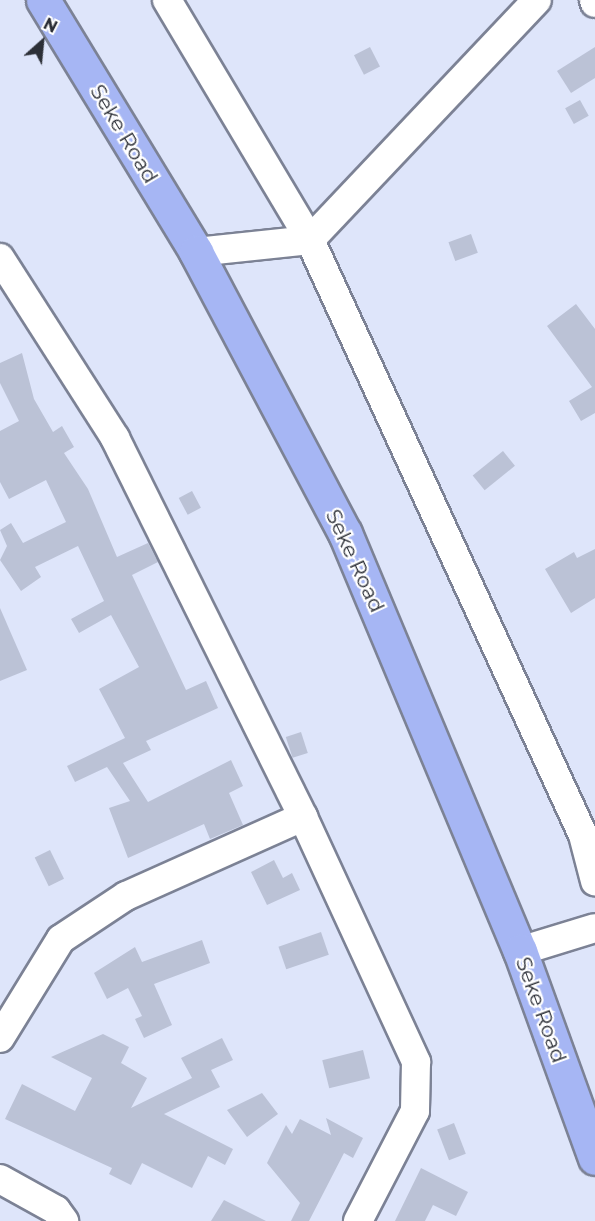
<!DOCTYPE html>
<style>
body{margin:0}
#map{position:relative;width:595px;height:1221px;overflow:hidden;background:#dee5fa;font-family:Montserrat,sans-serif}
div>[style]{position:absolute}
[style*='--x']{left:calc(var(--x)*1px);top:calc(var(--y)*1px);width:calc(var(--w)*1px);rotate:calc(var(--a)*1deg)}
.building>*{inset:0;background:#bbc2d6;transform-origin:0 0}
.roads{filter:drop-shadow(2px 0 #7c8295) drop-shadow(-2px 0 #7c8295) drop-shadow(0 2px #7c8295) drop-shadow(0 -2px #7c8295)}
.minor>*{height:28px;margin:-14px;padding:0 14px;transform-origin:14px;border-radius:14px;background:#fff}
.major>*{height:33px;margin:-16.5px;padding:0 16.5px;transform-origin:16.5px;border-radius:16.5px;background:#a6b6f4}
span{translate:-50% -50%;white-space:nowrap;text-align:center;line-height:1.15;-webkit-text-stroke:4.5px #fff;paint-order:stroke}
.street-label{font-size:21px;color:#2c2f37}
.north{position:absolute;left:12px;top:12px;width:60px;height:60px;-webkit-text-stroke:4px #fff;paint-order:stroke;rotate:27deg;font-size:16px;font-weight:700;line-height:24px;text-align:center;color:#2c2f37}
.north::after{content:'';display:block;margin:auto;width:21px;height:27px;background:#2c2f37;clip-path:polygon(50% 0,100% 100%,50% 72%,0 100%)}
</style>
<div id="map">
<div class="building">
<i style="left:370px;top:47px;width:22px;height:18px;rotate:63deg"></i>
<i style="clip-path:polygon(595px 47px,595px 78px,571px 93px,557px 71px)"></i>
<i style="left:580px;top:100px;width:18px;height:17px;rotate:61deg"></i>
<i style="left:471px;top:234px;width:20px;height:24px;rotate:70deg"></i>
<i style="clip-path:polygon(576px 304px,595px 329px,595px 413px,581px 421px,569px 401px,592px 387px,547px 326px)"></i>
<i style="clip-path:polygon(22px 353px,34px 399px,53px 432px,62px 426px,74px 447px,64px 453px,88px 489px,117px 557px,148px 543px,158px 562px,132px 575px,186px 690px,206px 681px,218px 708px,146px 741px,151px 750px,123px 763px,148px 802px,231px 760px,243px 786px,229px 793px,243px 825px,210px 839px,204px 824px,128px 858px,109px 808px,130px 801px,107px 767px,75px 782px,67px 766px,125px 738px,99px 689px,139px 667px,111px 615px,79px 633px,71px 619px,104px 601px,78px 546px,35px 567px,41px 577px,21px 591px,0 560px,7px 546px,0 530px,11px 523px,23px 543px,66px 522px,46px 480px,9px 499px,0 482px,0 431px,19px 421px,0 383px,0 363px)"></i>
<i style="left:503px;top:451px;width:19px;height:39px;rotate:51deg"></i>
<i style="left:192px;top:491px;width:19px;height:15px;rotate:62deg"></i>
<i style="clip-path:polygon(595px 549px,595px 598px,571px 613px,545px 569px,574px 552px,577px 558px)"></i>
<i style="clip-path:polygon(0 608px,27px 670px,0 681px)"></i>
<i style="left:301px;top:732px;width:22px;height:16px;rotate:72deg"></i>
<i style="left:50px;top:850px;width:32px;height:17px;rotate:64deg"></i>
<i style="clip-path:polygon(274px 860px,283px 878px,292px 873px,300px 890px,267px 905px,251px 872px)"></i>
<i style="left:321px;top:932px;width:24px;height:45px;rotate:71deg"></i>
<i style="clip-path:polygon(202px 940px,210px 963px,154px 984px,172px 1025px,144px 1038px,135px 1019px,142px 1016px,128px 988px,107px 999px,94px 973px,135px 947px,142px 962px)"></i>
<i style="clip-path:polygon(103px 1034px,129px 1047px,121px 1063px,147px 1078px,131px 1108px,192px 1078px,181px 1058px,222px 1038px,233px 1060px,211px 1070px,220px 1087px,164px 1114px,233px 1149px,225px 1165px,208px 1156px,192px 1188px,142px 1163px,131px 1185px,109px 1174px,112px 1168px,5px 1119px,22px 1084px,75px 1111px,92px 1078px,51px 1057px)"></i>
<i style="left:363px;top:1050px;width:29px;height:42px;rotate:76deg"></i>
<i style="clip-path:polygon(262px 1093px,278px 1114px,247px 1137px,227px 1110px)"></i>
<i style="clip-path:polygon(326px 1118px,363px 1138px,353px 1158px,344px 1153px,309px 1221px,291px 1221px,300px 1203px,267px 1163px,286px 1125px,292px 1134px,300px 1119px,331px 1135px)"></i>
<i style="left:454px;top:1123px;width:33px;height:18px;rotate:69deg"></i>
<i style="clip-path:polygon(421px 1168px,468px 1192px,456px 1216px,433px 1205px,425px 1221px,395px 1221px)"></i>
<i style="clip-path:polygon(224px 1200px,266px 1221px,211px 1221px)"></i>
</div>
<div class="roads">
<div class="minor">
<i style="--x:167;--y:0;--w:279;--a:59.2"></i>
<i style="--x:310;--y:240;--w:655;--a:65.35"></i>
<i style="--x:583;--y:835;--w:48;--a:75.4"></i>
<i style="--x:594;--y:0;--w:3;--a:72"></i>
<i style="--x:196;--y:252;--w:115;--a:-6"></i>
<i style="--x:310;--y:240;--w:330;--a:-46.6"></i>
<i style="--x:0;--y:258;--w:214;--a:57.4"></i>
<i style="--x:115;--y:438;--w:423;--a:63.6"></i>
<i style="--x:303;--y:817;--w:270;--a:65.2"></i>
<i style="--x:416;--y:1062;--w:49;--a:91.2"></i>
<i style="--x:415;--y:1111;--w:124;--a:117.4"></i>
<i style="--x:520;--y:951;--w:78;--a:-17"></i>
<i style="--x:0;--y:1038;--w:116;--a:-58.4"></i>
<i style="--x:61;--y:939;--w:78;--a:-33.5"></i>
<i style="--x:126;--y:896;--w:194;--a:-24.1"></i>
<i style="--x:0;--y:1179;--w:64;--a:29"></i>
<i style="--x:56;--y:1210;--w:14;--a:54"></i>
</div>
<div class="major">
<i style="--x:43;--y:0;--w:295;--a:58.7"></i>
<i style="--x:196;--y:252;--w:318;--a:62.1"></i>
<i style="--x:345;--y:533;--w:453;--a:67.3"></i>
<i style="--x:520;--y:951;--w:220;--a:70.1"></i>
</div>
</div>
<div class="street-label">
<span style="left:124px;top:134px;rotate:59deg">Seke Road</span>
<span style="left:355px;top:561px;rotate:65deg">Seke Road</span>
<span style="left:541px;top:1010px;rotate:70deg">Seke Road</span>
</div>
<div class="north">N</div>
</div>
